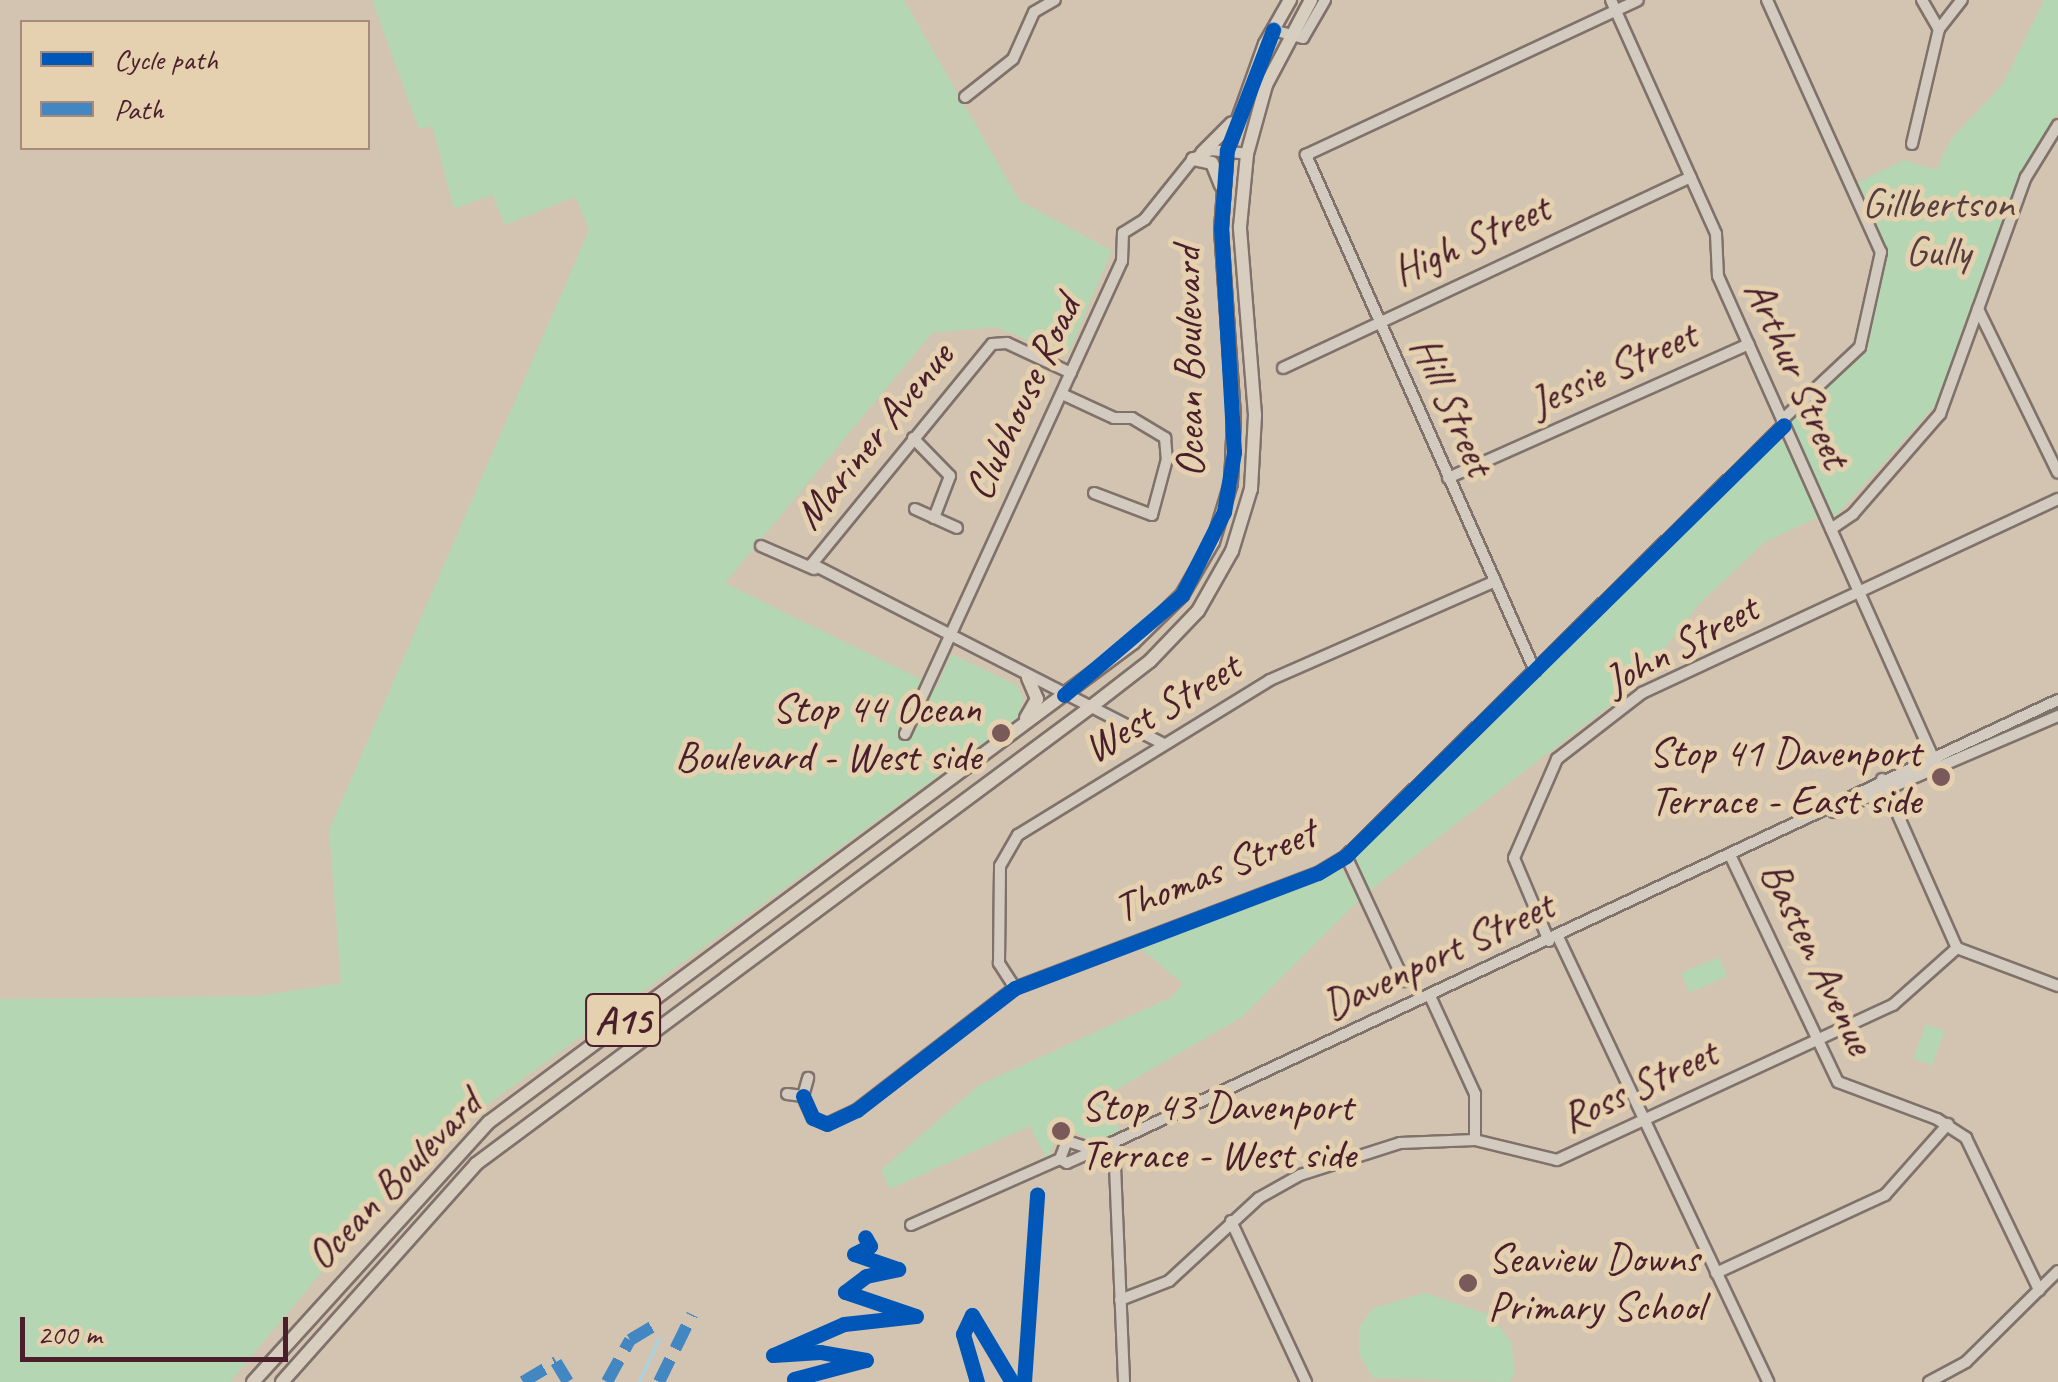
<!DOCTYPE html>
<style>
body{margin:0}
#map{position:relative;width:2058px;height:1382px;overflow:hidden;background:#d2c4b1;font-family:Caveat,sans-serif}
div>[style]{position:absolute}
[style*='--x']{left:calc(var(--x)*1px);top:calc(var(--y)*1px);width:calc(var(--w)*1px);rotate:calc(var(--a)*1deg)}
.green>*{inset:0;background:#b5d6b2;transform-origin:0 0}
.stream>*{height:2.5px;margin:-1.25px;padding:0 1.25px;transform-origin:1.25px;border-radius:1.25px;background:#a8d3e3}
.roads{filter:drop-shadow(2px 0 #80716b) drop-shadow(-2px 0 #80716b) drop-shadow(0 2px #80716b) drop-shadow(0 -2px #80716b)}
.minor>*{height:10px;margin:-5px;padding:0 5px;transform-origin:5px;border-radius:5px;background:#d3cbbf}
.major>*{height:12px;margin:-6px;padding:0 6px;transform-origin:6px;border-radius:6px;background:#d8cec0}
.quiet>*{height:12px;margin-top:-6px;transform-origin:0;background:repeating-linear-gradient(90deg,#4286c2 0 25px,transparent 0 37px)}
.cycleway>*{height:15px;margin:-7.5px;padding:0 7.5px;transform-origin:7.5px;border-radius:7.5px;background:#0057b8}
.dots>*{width:28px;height:28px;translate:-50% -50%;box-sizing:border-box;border:5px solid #e5d1af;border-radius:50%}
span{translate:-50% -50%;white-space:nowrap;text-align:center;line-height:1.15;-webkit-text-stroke:10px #e5d1af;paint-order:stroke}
.shield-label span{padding:2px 8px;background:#e5d1af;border:2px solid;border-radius:8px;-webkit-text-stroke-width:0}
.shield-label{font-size:40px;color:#4a1f2b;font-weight:700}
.park-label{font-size:42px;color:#573d3f}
.street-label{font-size:42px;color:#4a1f2b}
.poi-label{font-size:42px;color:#4a1f2b}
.right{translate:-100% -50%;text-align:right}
.left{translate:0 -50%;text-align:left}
.legend{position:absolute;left:20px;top:20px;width:350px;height:130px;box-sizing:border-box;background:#e5d1af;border:2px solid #a78a7a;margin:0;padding:12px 18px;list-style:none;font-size:30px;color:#4a1f2b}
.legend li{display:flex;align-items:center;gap:20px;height:50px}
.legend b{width:50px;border:2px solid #a78a7a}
.scale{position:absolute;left:20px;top:1317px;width:268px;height:45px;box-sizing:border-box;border:5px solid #4a1f2b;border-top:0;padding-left:12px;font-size:30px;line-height:35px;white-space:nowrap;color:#4a1f2b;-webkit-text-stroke:8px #e5d1af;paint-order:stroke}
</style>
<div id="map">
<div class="green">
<i style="clip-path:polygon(372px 0,904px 0,1019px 200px,1112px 251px,1067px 356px,996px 327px,932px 333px,725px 583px,937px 687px,951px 654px,1017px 685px,1024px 700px,1016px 719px,420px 1154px,230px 1382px,0 1382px,0 999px,257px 996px,341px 983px,329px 830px,589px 230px,575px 197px,505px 225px,492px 195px,454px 209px,432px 126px,419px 129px)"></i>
<i style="clip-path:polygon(2044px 0,2058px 0,2058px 112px,2019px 178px,1936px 404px,1833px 519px,1788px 420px,1865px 344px,1882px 244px,1857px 183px,1904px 160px,1936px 170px,1951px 139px,2003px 84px)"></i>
<i style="clip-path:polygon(1777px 440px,1785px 442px,1818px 517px,1765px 542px,1699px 604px,1635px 686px,1368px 892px,1352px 856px)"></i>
<i style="clip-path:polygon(1339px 866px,1360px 899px,1242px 1017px,1105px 1096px,1120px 1132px,1097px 1143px,1070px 1130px,1058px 1135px,1047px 1160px,1030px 1126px,890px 1189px,881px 1170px,979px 1085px,1172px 997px,1183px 984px,1140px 948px,1316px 881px)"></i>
<i style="left:1719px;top:957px;width:21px;height:41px;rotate:67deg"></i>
<i style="left:1926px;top:1024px;width:20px;height:37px;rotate:20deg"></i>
<i style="clip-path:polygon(1425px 1293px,1490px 1315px,1511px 1342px,1515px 1373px,1509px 1382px,1373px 1378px,1359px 1354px,1359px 1327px,1373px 1308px)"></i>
</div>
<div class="stream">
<i style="--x:639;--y:1382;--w:48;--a:-65.6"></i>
</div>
<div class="roads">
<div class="minor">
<i style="--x:1611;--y:0;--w:256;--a:65.8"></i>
<i style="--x:1716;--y:234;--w:42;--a:87.3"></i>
<i style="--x:1718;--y:276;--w:542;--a:65.94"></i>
<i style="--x:1767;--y:0;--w:277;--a:65.7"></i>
<i style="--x:1881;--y:252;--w:97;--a:102.5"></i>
<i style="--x:1860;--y:347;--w:107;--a:136.9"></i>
<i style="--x:1922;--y:0;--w:34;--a:60"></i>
<i style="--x:1939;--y:29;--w:37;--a:-52"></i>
<i style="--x:1273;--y:30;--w:31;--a:15"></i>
<i style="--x:1303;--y:38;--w:44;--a:-59.9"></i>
<i style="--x:965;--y:97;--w:61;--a:-38.4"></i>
<i style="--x:1013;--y:59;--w:51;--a:-65.9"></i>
<i style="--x:1034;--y:12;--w:24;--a:-30"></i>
<i style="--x:1912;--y:144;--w:118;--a:-76.8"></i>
<i style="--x:1978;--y:309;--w:182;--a:64"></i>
<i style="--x:1283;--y:368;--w:450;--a:-25.1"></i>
<i style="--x:1071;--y:373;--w:71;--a:-154.9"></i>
<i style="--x:1007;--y:343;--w:15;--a:176"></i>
<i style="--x:992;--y:344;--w:284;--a:129.3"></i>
<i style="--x:812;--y:564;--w:394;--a:27.1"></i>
<i style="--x:1062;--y:394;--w:57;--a:24.8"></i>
<i style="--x:1114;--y:418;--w:18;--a:0"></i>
<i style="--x:1132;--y:418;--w:39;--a:31"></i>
<i style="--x:1165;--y:438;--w:21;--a:85"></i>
<i style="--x:1167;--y:459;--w:58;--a:105"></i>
<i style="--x:1152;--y:515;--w:62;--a:-159.2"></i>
<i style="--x:913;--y:438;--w:53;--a:45.8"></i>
<i style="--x:950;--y:476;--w:45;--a:110.9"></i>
<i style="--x:1448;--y:478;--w:329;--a:-24"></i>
<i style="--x:915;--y:509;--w:46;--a:24.3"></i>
<i style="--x:1831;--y:529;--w:27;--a:-34"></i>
<i style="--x:1853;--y:514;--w:133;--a:-49"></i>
<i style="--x:1940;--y:414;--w:252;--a:-70.1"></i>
<i style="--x:2026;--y:177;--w:61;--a:-58.4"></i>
<i style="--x:761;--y:546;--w:58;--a:23.5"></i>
<i style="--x:1535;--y:671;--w:565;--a:-113.93"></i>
<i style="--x:1306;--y:155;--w:366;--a:-25"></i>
<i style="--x:905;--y:734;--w:520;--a:-65.36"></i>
<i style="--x:1122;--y:261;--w:28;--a:-88"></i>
<i style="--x:1123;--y:233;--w:26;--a:-32"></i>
<i style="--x:1145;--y:219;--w:77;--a:-51.3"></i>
<i style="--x:1193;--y:159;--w:20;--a:-27"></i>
<i style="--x:1211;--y:150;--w:36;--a:6"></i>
<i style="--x:1882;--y:779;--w:185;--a:66.1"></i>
<i style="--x:1957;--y:948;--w:108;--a:20.6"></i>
<i style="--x:1834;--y:812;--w:244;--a:-23.2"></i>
<i style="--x:1346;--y:856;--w:138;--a:65.1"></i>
<i style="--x:1731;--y:857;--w:249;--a:64.6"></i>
<i style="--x:1838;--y:1082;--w:106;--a:20.5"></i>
<i style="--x:1937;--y:1119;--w:35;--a:33"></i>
<i style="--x:1966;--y:1138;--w:169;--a:64.3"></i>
<i style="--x:1558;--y:937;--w:492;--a:64.7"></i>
<i style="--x:1549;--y:941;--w:90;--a:-112.9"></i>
<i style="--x:1514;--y:858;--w:108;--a:-66.5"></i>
<i style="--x:1557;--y:759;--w:108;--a:-37.8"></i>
<i style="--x:1642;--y:693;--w:459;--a:-25"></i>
<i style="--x:1015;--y:988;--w:30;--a:-123"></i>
<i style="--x:999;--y:963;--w:97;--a:-89.4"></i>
<i style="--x:1000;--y:866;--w:36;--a:-60"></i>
<i style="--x:1018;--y:835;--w:296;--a:-31.6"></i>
<i style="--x:1270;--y:680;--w:246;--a:-23.7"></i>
<i style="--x:1430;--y:996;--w:108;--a:65.3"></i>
<i style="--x:1475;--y:1094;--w:46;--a:90"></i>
<i style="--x:787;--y:1094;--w:16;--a:7"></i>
<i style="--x:803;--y:1096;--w:24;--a:66"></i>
<i style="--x:813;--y:1118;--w:15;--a:23"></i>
<i style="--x:827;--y:1124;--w:33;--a:-25"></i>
<i style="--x:857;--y:1110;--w:200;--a:-37.7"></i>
<i style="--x:1015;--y:988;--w:324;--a:-20.8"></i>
<i style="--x:1318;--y:873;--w:33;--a:-31"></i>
<i style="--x:1346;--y:856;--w:614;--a:-44.54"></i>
<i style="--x:803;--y:1096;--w:19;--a:-74"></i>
<i style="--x:1114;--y:1142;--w:240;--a:87.6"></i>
<i style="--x:1060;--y:1159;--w:8;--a:30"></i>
<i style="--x:1067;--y:1163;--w:51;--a:-24.1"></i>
<i style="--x:1114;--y:1142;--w:1042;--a:-25.09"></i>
<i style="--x:1231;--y:1221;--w:178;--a:65"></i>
<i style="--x:911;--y:1225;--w:163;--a:-23.9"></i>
<i style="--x:1060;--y:1159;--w:19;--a:-69"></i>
<i style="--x:1067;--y:1141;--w:29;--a:18"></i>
<i style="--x:1716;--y:1273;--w:186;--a:-24.8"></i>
<i style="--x:1885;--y:1195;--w:95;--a:-48.4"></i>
<i style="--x:1120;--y:1300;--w:53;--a:-21.2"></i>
<i style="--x:1169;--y:1281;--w:122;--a:-42.7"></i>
<i style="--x:1259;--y:1198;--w:47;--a:-29.3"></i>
<i style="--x:1300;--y:1175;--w:105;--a:-17.7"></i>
<i style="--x:1400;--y:1143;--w:75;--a:-2.3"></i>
<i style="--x:1475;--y:1140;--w:84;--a:13.7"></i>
<i style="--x:1557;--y:1160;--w:370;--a:-24.8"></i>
<i style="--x:1893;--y:1005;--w:86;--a:-41.7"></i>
<i style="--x:1929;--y:1382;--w:42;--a:-28.4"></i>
<i style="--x:1966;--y:1362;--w:129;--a:-44.7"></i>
</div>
<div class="major">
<i style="--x:1202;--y:153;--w:42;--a:-45"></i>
<i style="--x:1193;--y:159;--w:19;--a:12"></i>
<i style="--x:1212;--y:163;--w:24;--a:68"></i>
<i style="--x:1026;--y:718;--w:22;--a:-60"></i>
<i style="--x:1037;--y:699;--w:23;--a:-113"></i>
<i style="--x:253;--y:1382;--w:351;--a:-47.8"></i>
<i style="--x:489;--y:1122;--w:803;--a:-36.64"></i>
<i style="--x:1133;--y:643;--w:69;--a:-44.4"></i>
<i style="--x:1182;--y:595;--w:61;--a:-59.7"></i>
<i style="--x:1213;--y:542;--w:62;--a:-73"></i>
<i style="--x:1231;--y:483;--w:67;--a:-87.4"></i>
<i style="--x:1234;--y:416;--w:187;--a:-94"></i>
<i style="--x:1221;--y:229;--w:79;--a:-85.7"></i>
<i style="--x:1227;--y:150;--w:113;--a:-70.3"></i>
<i style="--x:1265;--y:44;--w:51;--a:-60.4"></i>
<i style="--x:282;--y:1382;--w:292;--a:-48.3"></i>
<i style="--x:476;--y:1164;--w:768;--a:-36.63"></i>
<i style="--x:1092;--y:706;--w:73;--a:-37.8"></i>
<i style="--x:1150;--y:661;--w:69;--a:-46.2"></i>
<i style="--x:1198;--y:611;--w:69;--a:-60.5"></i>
<i style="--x:1232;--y:551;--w:65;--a:-73"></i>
<i style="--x:1251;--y:489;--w:74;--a:-86.9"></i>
<i style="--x:1255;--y:415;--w:189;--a:-94.6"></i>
<i style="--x:1240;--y:227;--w:73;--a:-84.5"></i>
<i style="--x:1247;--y:154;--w:72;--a:-74.6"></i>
<i style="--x:1266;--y:85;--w:96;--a:-62.1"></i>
</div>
</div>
<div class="quiet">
<i style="--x:523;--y:1382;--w:39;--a:-31"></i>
<i style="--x:556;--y:1362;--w:23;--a:59"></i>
<i style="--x:607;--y:1382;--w:48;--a:-61.3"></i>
<i style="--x:630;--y:1340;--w:27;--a:-31"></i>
<i style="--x:659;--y:1382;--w:75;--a:-63.8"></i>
</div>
<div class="cycleway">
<i style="--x:1064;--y:695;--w:155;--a:-40.3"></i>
<i style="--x:1182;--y:595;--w:93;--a:-63.2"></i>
<i style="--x:1224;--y:512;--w:61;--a:-80.5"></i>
<i style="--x:1234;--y:452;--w:223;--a:-93.3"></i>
<i style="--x:1221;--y:229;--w:79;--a:-85.7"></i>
<i style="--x:1227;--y:150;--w:129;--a:-69"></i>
<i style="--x:803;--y:1096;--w:24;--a:66"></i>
<i style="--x:813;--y:1118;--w:15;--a:23"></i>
<i style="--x:827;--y:1124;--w:33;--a:-25"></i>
<i style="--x:857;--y:1110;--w:200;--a:-37.7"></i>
<i style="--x:1015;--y:988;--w:324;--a:-20.8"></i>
<i style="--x:1318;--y:873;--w:33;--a:-31"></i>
<i style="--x:1346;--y:856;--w:614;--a:-44.54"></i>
<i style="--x:803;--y:1382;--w:9;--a:-162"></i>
<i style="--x:794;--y:1379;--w:74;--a:-14.8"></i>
<i style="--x:866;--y:1360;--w:47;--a:-170.1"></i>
<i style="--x:820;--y:1352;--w:47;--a:176.3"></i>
<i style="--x:773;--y:1355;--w:77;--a:-23.6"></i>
<i style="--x:844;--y:1324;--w:72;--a:-6.3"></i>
<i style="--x:916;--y:1316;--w:75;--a:-161.3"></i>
<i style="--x:845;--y:1292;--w:26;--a:-37"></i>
<i style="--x:866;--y:1276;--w:33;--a:-12"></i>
<i style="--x:898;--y:1269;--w:46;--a:-161.2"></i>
<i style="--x:854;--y:1254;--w:18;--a:-27"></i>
<i style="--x:870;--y:1246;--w:10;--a:-119"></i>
<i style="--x:977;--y:1382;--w:50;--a:-106.3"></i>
<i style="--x:963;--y:1334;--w:21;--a:-65"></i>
<i style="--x:972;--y:1315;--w:78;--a:59.2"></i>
<i style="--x:1024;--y:1382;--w:188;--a:-86"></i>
</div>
<div class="dots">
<i style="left:1001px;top:733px;background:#7a595a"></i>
<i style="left:1941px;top:777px;background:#7a595a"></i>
<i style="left:1061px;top:1131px;background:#7a595a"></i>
<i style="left:1468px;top:1283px;background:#7a595a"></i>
</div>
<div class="shield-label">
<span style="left:623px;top:1020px">A15</span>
</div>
<div class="park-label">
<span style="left:1938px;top:228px">Gillbertson<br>Gully</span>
</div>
<div class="street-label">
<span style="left:1471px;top:240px;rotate:-24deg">High Street</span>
<span style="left:1189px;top:362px;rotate:-91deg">Ocean Boulevard</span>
<span style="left:1613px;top:369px;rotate:-24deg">Jessie Street</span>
<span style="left:1797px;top:374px;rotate:66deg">Arthur Street</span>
<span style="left:1023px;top:398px;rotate:-65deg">Clubhouse Road</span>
<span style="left:1452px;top:406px;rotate:66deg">Hill Street</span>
<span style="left:874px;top:436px;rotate:-51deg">Mariner Avenue</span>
<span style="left:1681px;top:645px;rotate:-28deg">John Street</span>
<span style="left:1162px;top:708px;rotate:-31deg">West Street</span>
<span style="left:1215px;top:871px;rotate:-22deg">Thomas Street</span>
<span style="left:1438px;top:956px;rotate:-25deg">Davenport Street</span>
<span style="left:1817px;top:958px;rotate:64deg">Basten Avenue</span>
<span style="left:1639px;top:1086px;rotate:-25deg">Ross Street</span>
<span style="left:394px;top:1180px;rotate:-46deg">Ocean Boulevard</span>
</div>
<div class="poi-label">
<span class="right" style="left:981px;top:733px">Stop 44 Ocean<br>Boulevard - West side</span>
<span class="right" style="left:1921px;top:777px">Stop 41 Davenport<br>Terrace - East side</span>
<span class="left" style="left:1081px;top:1131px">Stop 43 Davenport<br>Terrace - West side</span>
<span class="left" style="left:1488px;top:1283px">Seaview Downs<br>Primary School</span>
</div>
<ul class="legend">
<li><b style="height:12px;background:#0057b8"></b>Cycle path</li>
<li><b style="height:12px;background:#4286c2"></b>Path</li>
</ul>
<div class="scale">200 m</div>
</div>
